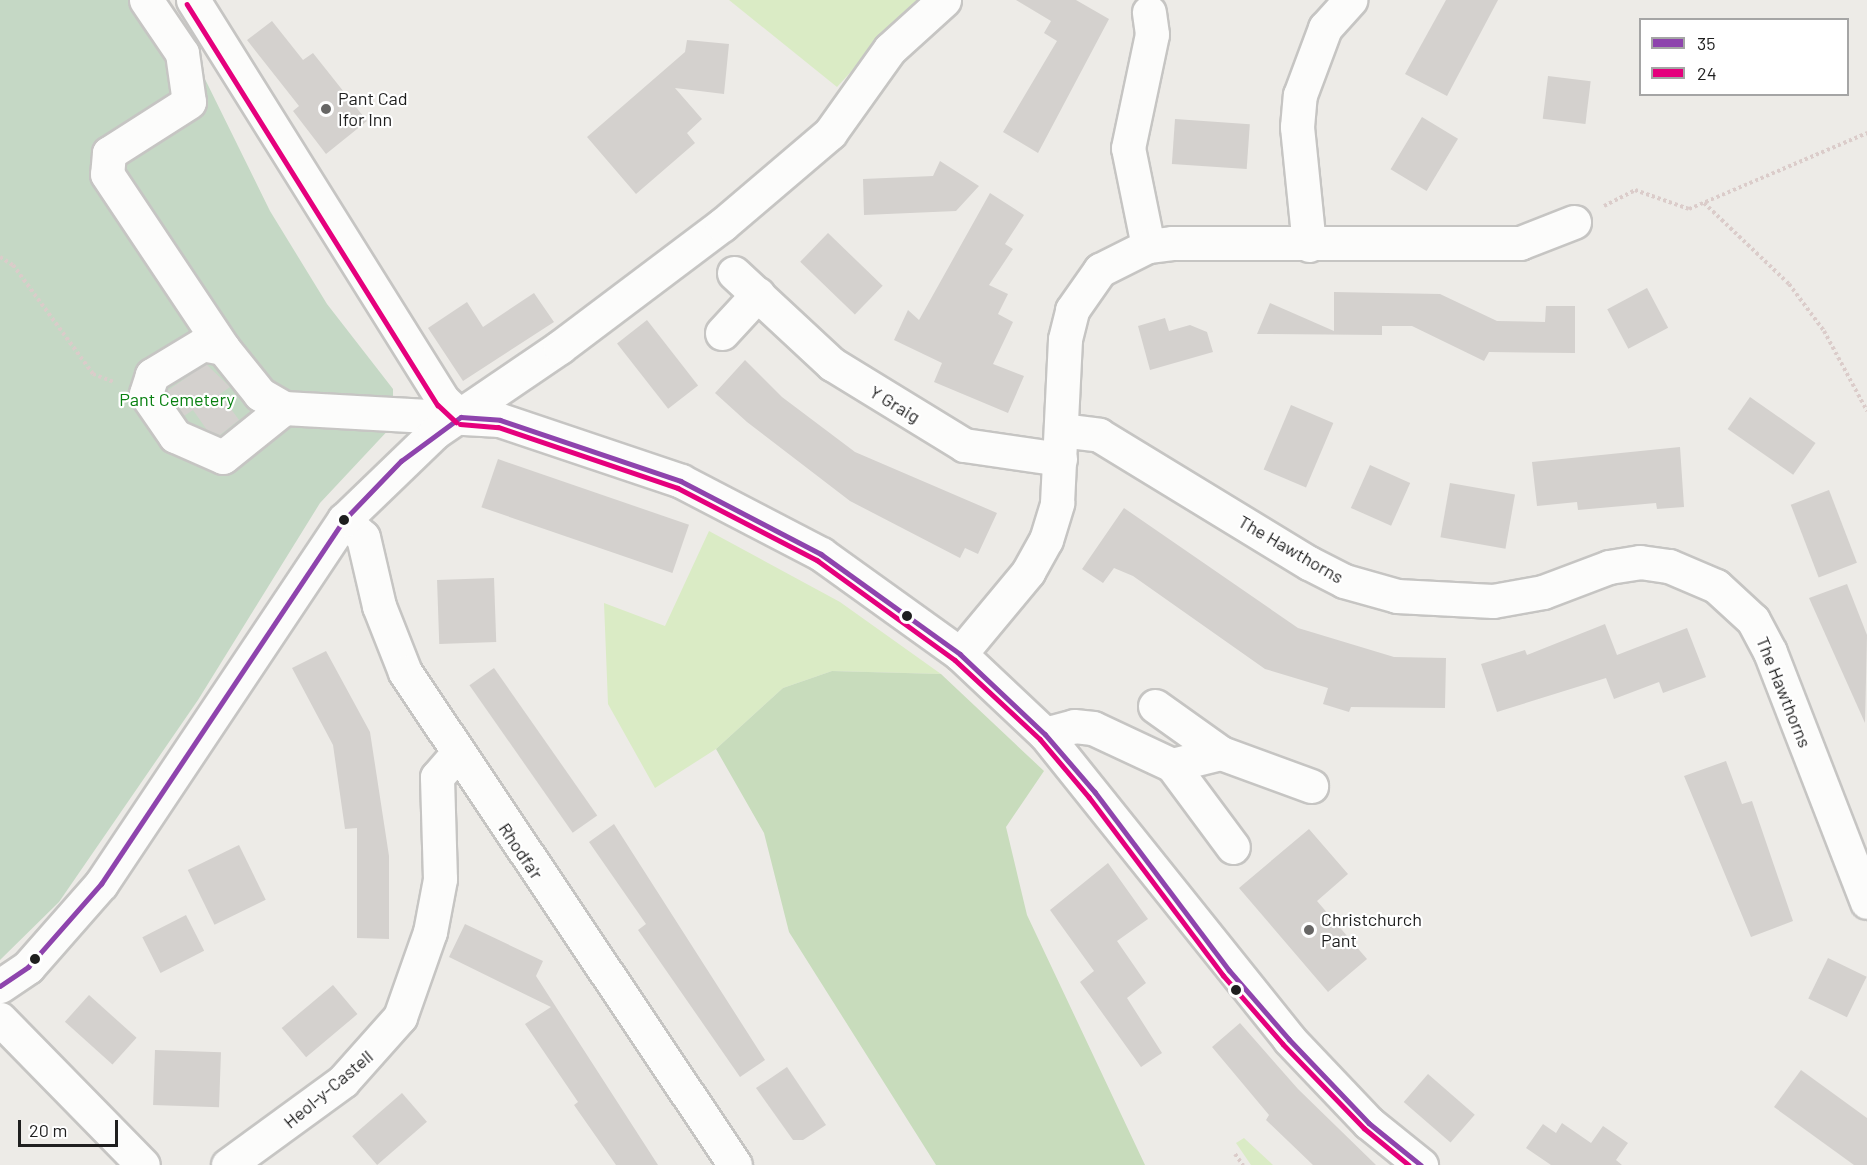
<!DOCTYPE html>
<style>
body{margin:0}
#map{position:relative;width:1867px;height:1165px;overflow:hidden;background:#edebe7;font-family:Barlow,sans-serif}
div>[style]{position:absolute}
[style*='--x']{left:calc(var(--x)*1px);top:calc(var(--y)*1px);width:calc(var(--w)*1px);rotate:calc(var(--a)*1deg)}
.grass>*{inset:0;background:#daebc5}
.forest>*{inset:0;background:#c8dcbc}
.cemetery>*{inset:0;background:#c5d8c5}
.building>*{inset:0;background:#d4d1ce;transform-origin:0 0}
.path>*{height:4px;margin-top:-2px;transform-origin:0;background:repeating-linear-gradient(90deg,#dbccca 0 3px,transparent 0 6px)}
.roads{filter:drop-shadow(2px 0 #c6c5c3) drop-shadow(-2px 0 #c6c5c3) drop-shadow(0 2px #c6c5c3) drop-shadow(0 -2px #c6c5c3)}
.minor>*{height:33px;margin:-16.5px;padding:0 16.5px;transform-origin:16.5px;border-radius:16.5px;background:#fcfcfb}
.bus-1>*{height:4.5px;margin:-2.25px;padding:0 2.25px;transform-origin:2.25px;border-radius:2.25px;background:#8e44ad}
.bus-2>*{height:4.5px;margin:-2.25px;padding:0 2.25px;transform-origin:2.25px;border-radius:2.25px;background:#e5007d}
.dots>*{width:16px;height:16px;translate:-50% -50%;box-sizing:border-box;border:3px solid #fff;border-radius:50%}
span{translate:-50% -50%;white-space:nowrap;text-align:center;line-height:1.15;-webkit-text-stroke:4.5px #fff;paint-order:stroke}
.poi-label{font-size:18px;color:#1f1f1f}
.left{translate:0 -50%;text-align:left}
.park-label{font-size:18px;color:#098011}
.street-label{font-size:18px;color:#1f1f1f}
.legend{position:absolute;left:1639px;top:18px;width:210px;height:78px;box-sizing:border-box;background:#fff;border:2px solid #a5a5a5;margin:0;padding:8px 10px;list-style:none;font-size:18px;color:#1f1f1f}
.legend li{display:flex;align-items:center;gap:12px;height:30px}
.legend b{width:30px;border:2px solid #a5a5a5}
.scale{position:absolute;left:18px;top:1120px;width:100px;height:27px;box-sizing:border-box;border:3px solid #1f1f1f;border-top:0;padding-left:8px;font-size:18px;line-height:21px;white-space:nowrap;color:#1f1f1f;-webkit-text-stroke:4px #fff;paint-order:stroke}
</style>
<div id="map">
<div class="grass">
<i style="clip-path:polygon(729px 0,917px 0,837px 87px)"></i>
<i style="clip-path:polygon(709px 531px,840px 602px,941px 674px,832px 671px,783px 688px,716px 749px,655px 788px,608px 704px,604px 603px,665px 626px)"></i>
<i style="clip-path:polygon(1244px 1138px,1273px 1165px,1251px 1165px,1236px 1143px)"></i>
</div>
<div class="forest">
<i style="clip-path:polygon(832px 671px,941px 674px,1044px 771px,1006px 827px,1027px 915px,1145px 1165px,936px 1165px,789px 932px,764px 833px,716px 749px,783px 688px)"></i>
</div>
<div class="cemetery">
<i style="clip-path:polygon(0 0,153px 0,200px 69px,270px 211px,327px 304px,393px 389px,393px 425px,320px 503px,198px 700px,59px 902px,0 960px)"></i>
</div>
<div class="building">
<i style="clip-path:polygon(1016px 0,1076px 0,1109px 19px,1038px 153px,1003px 132px,1057px 41px,1044px 33px,1051px 21px)"></i>
<i style="clip-path:polygon(1446px 0,1498px 0,1447px 96px,1405px 74px)"></i>
<i style="clip-path:polygon(272px 21px,303px 60px,313px 53px,367px 121px,326px 154px,293px 111px,299px 106px,247px 40px)"></i>
<i style="clip-path:polygon(687px 40px,729px 44px,724px 94px,675px 88px,702px 119px,687px 133px,695px 143px,636px 194px,587px 137px,685px 52px)"></i>
<i style="left:1548px;top:76px;width:43px;height:43px;rotate:7deg"></i>
<i style="left:1422px;top:117px;width:42px;height:61px;rotate:31deg"></i>
<i style="left:1175px;top:119px;width:75px;height:45px;rotate:4deg"></i>
<i style="clip-path:polygon(940px 161px,979px 186px,956px 211px,864px 215px,863px 179px,933px 176px)"></i>
<i style="clip-path:polygon(990px 193px,1024px 215px,1005px 244px,1013px 249px,989px 285px,1008px 294px,998px 314px,1013px 322px,993px 364px,1024px 376px,1008px 413px,934px 382px,942px 363px,894px 340px,908px 310px,919px 320px)"></i>
<i style="left:828px;top:233px;width:76px;height:40px;rotate:44deg"></i>
<i style="left:1647px;top:288px;width:45px;height:45px;rotate:62deg"></i>
<i style="clip-path:polygon(1334px 292px,1440px 294px,1497px 321px,1545px 322px,1546px 306px,1575px 306px,1575px 353px,1489px 352px,1484px 361px,1412px 326px,1382px 326px,1382px 335px,1257px 334px,1270px 303px,1334px 331px)"></i>
<i style="clip-path:polygon(534px 293px,554px 322px,463px 381px,428px 328px,467px 302px,483px 327px)"></i>
<i style="clip-path:polygon(1165px 318px,1169px 331px,1190px 325px,1207px 332px,1213px 352px,1150px 370px,1138px 326px)"></i>
<i style="left:647px;top:320px;width:83px;height:38px;rotate:52deg"></i>
<i style="clip-path:polygon(745px 360px,782px 397px,855px 452px,997px 513px,978px 554px,965px 548px,960px 558px,850px 501px,747px 422px,715px 393px)"></i>
<i style="clip-path:polygon(206px 364px,230px 387px,220px 394px,239px 420px,220px 435px,207px 430px,193px 410px,184px 416px,167px 391px)"></i>
<i style="left:1750px;top:397px;width:80px;height:39px;rotate:35deg"></i>
<i style="left:1291px;top:405px;width:46px;height:70px;rotate:23deg"></i>
<i style="clip-path:polygon(1680px 447px,1684px 507px,1657px 509px,1656px 503px,1578px 510px,1577px 502px,1537px 506px,1532px 462px)"></i>
<i style="left:498px;top:459px;width:202px;height:51px;rotate:19deg"></i>
<i style="left:1370px;top:465px;width:44px;height:47px;rotate:24deg"></i>
<i style="left:1450px;top:483px;width:66px;height:55px;rotate:10deg"></i>
<i style="left:1829px;top:490px;width:78px;height:41px;rotate:69deg"></i>
<i style="clip-path:polygon(1124px 508px,1298px 628px,1394px 657px,1446px 658px,1445px 708px,1351px 707px,1349px 712px,1323px 704px,1328px 688px,1265px 669px,1133px 576px,1114px 568px,1103px 583px,1082px 569px)"></i>
<i style="left:494px;top:578px;width:64px;height:57px;rotate:88deg"></i>
<i style="clip-path:polygon(1847px 584px,1867px 635px,1865px 723px,1809px 598px)"></i>
<i style="clip-path:polygon(1605px 624px,1617px 655px,1687px 628px,1706px 677px,1663px 693px,1659px 682px,1614px 699px,1606px 678px,1497px 712px,1481px 664px,1525px 650px,1527px 655px)"></i>
<i style="clip-path:polygon(326px 651px,370px 732px,389px 856px,389px 939px,357px 938px,357px 828px,345px 829px,333px 745px,292px 668px)"></i>
<i style="left:494px;top:668px;width:180px;height:30px;rotate:55deg"></i>
<i style="clip-path:polygon(1726px 761px,1742px 804px,1752px 801px,1793px 921px,1751px 937px,1684px 776px)"></i>
<i style="clip-path:polygon(614px 824px,765px 1060px,740px 1077px,638px 930px,646px 924px,589px 842px)"></i>
<i style="clip-path:polygon(1309px 829px,1348px 874px,1317px 901px,1367px 959px,1328px 992px,1239px 888px)"></i>
<i style="left:239px;top:845px;width:61px;height:57px;rotate:64deg"></i>
<i style="clip-path:polygon(1108px 863px,1148px 919px,1117px 941px,1146px 983px,1127px 998px,1162px 1053px,1141px 1067px,1080px 982px,1094px 971px,1050px 910px)"></i>
<i style="left:186px;top:915px;width:40px;height:49px;rotate:63deg"></i>
<i style="clip-path:polygon(465px 924px,543px 961px,536px 976px,658px 1165px,616px 1165px,574px 1105px,578px 1102px,525px 1024px,551px 1007px,449px 957px)"></i>
<i style="left:1828px;top:958px;width:43px;height:45px;rotate:26deg"></i>
<i style="left:333px;top:985px;width:38px;height:67px;rotate:50deg"></i>
<i style="left:89px;top:995px;width:64px;height:36px;rotate:42deg"></i>
<i style="clip-path:polygon(1240px 1023px,1298px 1089px,1376px 1165px,1313px 1165px,1266px 1120px,1269px 1115px,1212px 1047px)"></i>
<i style="left:155px;top:1050px;width:66px;height:55px;rotate:2deg"></i>
<i style="clip-path:polygon(787px 1067px,826px 1125px,803px 1140px,793px 1140px,756px 1088px)"></i>
<i style="clip-path:polygon(1801px 1070px,1867px 1118px,1867px 1165px,1854px 1165px,1774px 1107px)"></i>
<i style="left:1428px;top:1074px;width:62px;height:37px;rotate:41deg"></i>
<i style="left:402px;top:1093px;width:38px;height:66px;rotate:49deg"></i>
<i style="clip-path:polygon(1562px 1123px,1591px 1143px,1603px 1126px,1628px 1143px,1616px 1160px,1622px 1165px,1551px 1165px,1526px 1148px,1543px 1124px,1556px 1133px)"></i>
</div>
<div class="path">
<i style="--x:1704;--y:203;--w:117;--a:43.6"></i>
<i style="--x:1789;--y:284;--w:59;--a:53.3"></i>
<i style="--x:1824;--y:331;--w:91;--a:61.7"></i>
<i style="--x:1604;--y:206;--w:35;--a:-27"></i>
<i style="--x:1635;--y:190;--w:57;--a:19.4"></i>
<i style="--x:1689;--y:209;--w:194;--a:-23.1"></i>
<i style="--x:0;--y:257;--w:15;--a:32"></i>
<i style="--x:13;--y:265;--w:135;--a:53.7"></i>
<i style="--x:93;--y:374;--w:22;--a:21"></i>
<i style="--x:1235;--y:1154;--w:14;--a:54"></i>
</div>
<div class="roads">
<div class="minor">
<i style="--x:146;--y:0;--w:64;--a:55.8"></i>
<i style="--x:182;--y:53;--w:49;--a:81.9"></i>
<i style="--x:189;--y:102;--w:95;--a:147.5"></i>
<i style="--x:109;--y:153;--w:21;--a:95"></i>
<i style="--x:107;--y:174;--w:209;--a:56.3"></i>
<i style="--x:193;--y:0;--w:473;--a:58"></i>
<i style="--x:444;--y:401;--w:23;--a:43"></i>
<i style="--x:1309;--y:245;--w:119;--a:-95.8"></i>
<i style="--x:1297;--y:127;--w:32;--a:-85"></i>
<i style="--x:1300;--y:95;--w:72;--a:-69.5"></i>
<i style="--x:1325;--y:28;--w:38;--a:-48"></i>
<i style="--x:1148;--y:246;--w:100;--a:-101.5"></i>
<i style="--x:1128;--y:148;--w:116;--a:-78.1"></i>
<i style="--x:1152;--y:34;--w:22;--a:-98"></i>
<i style="--x:734;--y:273;--w:134;--a:42.9"></i>
<i style="--x:832;--y:364;--w:155;--a:31.5"></i>
<i style="--x:964;--y:445;--w:97;--a:8.3"></i>
<i style="--x:722;--y:333;--w:53;--a:-47.3"></i>
<i style="--x:284;--y:408;--w:28;--a:-150"></i>
<i style="--x:260;--y:394;--w:59;--a:-128.8"></i>
<i style="--x:223;--y:348;--w:20;--a:-169"></i>
<i style="--x:203;--y:344;--w:60;--a:148.7"></i>
<i style="--x:152;--y:375;--w:20;--a:108"></i>
<i style="--x:146;--y:394;--w:51;--a:55.4"></i>
<i style="--x:175;--y:436;--w:52;--a:23.6"></i>
<i style="--x:223;--y:457;--w:78;--a:-38.8"></i>
<i style="--x:284;--y:408;--w:216;--a:3.2"></i>
<i style="--x:500;--y:420;--w:191;--a:18.6"></i>
<i style="--x:681;--y:481;--w:158;--a:27.5"></i>
<i style="--x:821;--y:554;--w:171;--a:35.7"></i>
<i style="--x:960;--y:654;--w:117;--a:43.3"></i>
<i style="--x:1045;--y:734;--w:391;--a:51.3"></i>
<i style="--x:1289;--y:1039;--w:116;--a:46.4"></i>
<i style="--x:1369;--y:1123;--w:67;--a:38.9"></i>
<i style="--x:1061;--y:430;--w:38;--a:7"></i>
<i style="--x:1099;--y:435;--w:246;--a:31.4"></i>
<i style="--x:1309;--y:563;--w:39;--a:27"></i>
<i style="--x:1344;--y:581;--w:55;--a:15.8"></i>
<i style="--x:1397;--y:596;--w:96;--a:3"></i>
<i style="--x:1493;--y:601;--w:51;--a:-10.2"></i>
<i style="--x:1543;--y:592;--w:71;--a:-20.7"></i>
<i style="--x:1609;--y:567;--w:31;--a:-9"></i>
<i style="--x:1640;--y:562;--w:29;--a:8"></i>
<i style="--x:1669;--y:566;--w:51;--a:23.1"></i>
<i style="--x:1716;--y:586;--w:50;--a:42.6"></i>
<i style="--x:1753;--y:620;--w:36;--a:62"></i>
<i style="--x:1770;--y:652;--w:268;--a:68.8"></i>
<i style="--x:344;--y:520;--w:25;--a:42"></i>
<i style="--x:363;--y:537;--w:71;--a:76.9"></i>
<i style="--x:379;--y:606;--w:71;--a:68.5"></i>
<i style="--x:405;--y:672;--w:593;--a:56.2"></i>
<i style="--x:960;--y:654;--w:107;--a:-50.3"></i>
<i style="--x:1028;--y:572;--w:37;--a:-61"></i>
<i style="--x:1046;--y:540;--w:39;--a:-73"></i>
<i style="--x:1057;--y:503;--w:164;--a:-87.2"></i>
<i style="--x:1065;--y:339;--w:30;--a:-76"></i>
<i style="--x:1072;--y:310;--w:49;--a:-55"></i>
<i style="--x:1100;--y:270;--w:54;--a:-26.6"></i>
<i style="--x:1148;--y:246;--w:24;--a:-7"></i>
<i style="--x:1172;--y:243;--w:348;--a:0"></i>
<i style="--x:1520;--y:243;--w:58;--a:-21.3"></i>
<i style="--x:1155;--y:706;--w:81;--a:35.5"></i>
<i style="--x:1221;--y:753;--w:96;--a:20.1"></i>
<i style="--x:1045;--y:734;--w:30;--a:-15"></i>
<i style="--x:1074;--y:726;--w:19;--a:6"></i>
<i style="--x:1093;--y:728;--w:87;--a:25.1"></i>
<i style="--x:1172;--y:765;--w:50;--a:-13.8"></i>
<i style="--x:1172;--y:765;--w:102;--a:53.4"></i>
<i style="--x:0;--y:986;--w:34;--a:-34"></i>
<i style="--x:28;--y:967;--w:111;--a:-48.7"></i>
<i style="--x:101;--y:884;--w:438;--a:-56.3"></i>
<i style="--x:344;--y:520;--w:127;--a:-44"></i>
<i style="--x:435;--y:432;--w:151;--a:-34.2"></i>
<i style="--x:560;--y:347;--w:203;--a:-37"></i>
<i style="--x:722;--y:225;--w:142;--a:-40.4"></i>
<i style="--x:830;--y:133;--w:103;--a:-54.5"></i>
<i style="--x:890;--y:49;--w:73;--a:-42.2"></i>
<i style="--x:0;--y:1019;--w:204;--a:45.6"></i>
<i style="--x:228;--y:1165;--w:142;--a:-36.1"></i>
<i style="--x:343;--y:1081;--w:86;--a:-48.3"></i>
<i style="--x:400;--y:1017;--w:90;--a:-70.6"></i>
<i style="--x:430;--y:932;--w:54;--a:-79.3"></i>
<i style="--x:440;--y:879;--w:102;--a:-91.7"></i>
<i style="--x:437;--y:777;--w:29;--a:-49"></i>
</div>
</div>
<div class="bus-1">
<i style="--x:461;--y:417;--w:39;--a:4"></i>
<i style="--x:500;--y:420;--w:191;--a:18.6"></i>
<i style="--x:681;--y:481;--w:158;--a:27.5"></i>
<i style="--x:821;--y:554;--w:171;--a:35.7"></i>
<i style="--x:960;--y:654;--w:117;--a:43.3"></i>
<i style="--x:1045;--y:734;--w:77;--a:49.2"></i>
<i style="--x:1095;--y:792;--w:223;--a:53"></i>
<i style="--x:1229;--y:970;--w:91;--a:49"></i>
<i style="--x:1289;--y:1039;--w:116;--a:46.4"></i>
<i style="--x:1369;--y:1123;--w:67;--a:38.9"></i>
<i style="--x:0;--y:986;--w:34;--a:-34"></i>
<i style="--x:28;--y:967;--w:111;--a:-48.7"></i>
<i style="--x:101;--y:884;--w:438;--a:-56.3"></i>
<i style="--x:344;--y:520;--w:82;--a:-46"></i>
<i style="--x:401;--y:461;--w:74;--a:-36.3"></i>
</div>
<div class="bus-2">
<i style="--x:187;--y:4;--w:473;--a:58"></i>
<i style="--x:438;--y:405;--w:25;--a:43"></i>
<i style="--x:460;--y:424;--w:38;--a:5"></i>
<i style="--x:498;--y:427;--w:190;--a:18.7"></i>
<i style="--x:678;--y:488;--w:157;--a:27.4"></i>
<i style="--x:817;--y:560;--w:170;--a:35.9"></i>
<i style="--x:955;--y:660;--w:116;--a:42.9"></i>
<i style="--x:1040;--y:739;--w:76;--a:49.8"></i>
<i style="--x:1089;--y:797;--w:223;--a:53"></i>
<i style="--x:1223;--y:975;--w:91;--a:49"></i>
<i style="--x:1283;--y:1044;--w:117;--a:46"></i>
<i style="--x:1364;--y:1128;--w:58;--a:39.4"></i>
</div>
<div class="dots">
<i style="left:326px;top:109px;background:#676665"></i>
<i style="left:344px;top:520px;background:#1f1f1f"></i>
<i style="left:907px;top:616px;background:#1f1f1f"></i>
<i style="left:1309px;top:930px;background:#676665"></i>
<i style="left:35px;top:959px;background:#1f1f1f"></i>
<i style="left:1236px;top:990px;background:#1f1f1f"></i>
</div>
<div class="poi-label">
<span class="left" style="left:338px;top:109px">Pant Cad<br>Ifor Inn</span>
<span class="left" style="left:1321px;top:930px">Christchurch<br>Pant</span>
</div>
<div class="park-label">
<span style="left:177px;top:399px">Pant Cemetery</span>
</div>
<div class="street-label">
<span style="left:895px;top:404px;rotate:31deg">Y Graig</span>
<span style="left:1291px;top:549px;rotate:30deg">The Hawthorns</span>
<span style="left:1784px;top:692px;rotate:68deg">The Hawthorns</span>
<span style="left:521px;top:851px;rotate:56deg">Rhodfa'r</span>
<span style="left:328px;top:1089px;rotate:-40deg">Heol-y-Castell</span>
</div>
<ul class="legend">
<li><b style="height:8px;background:#8e44ad"></b>35</li>
<li><b style="height:8px;background:#e5007d"></b>24</li>
</ul>
<div class="scale">20 m</div>
</div>
